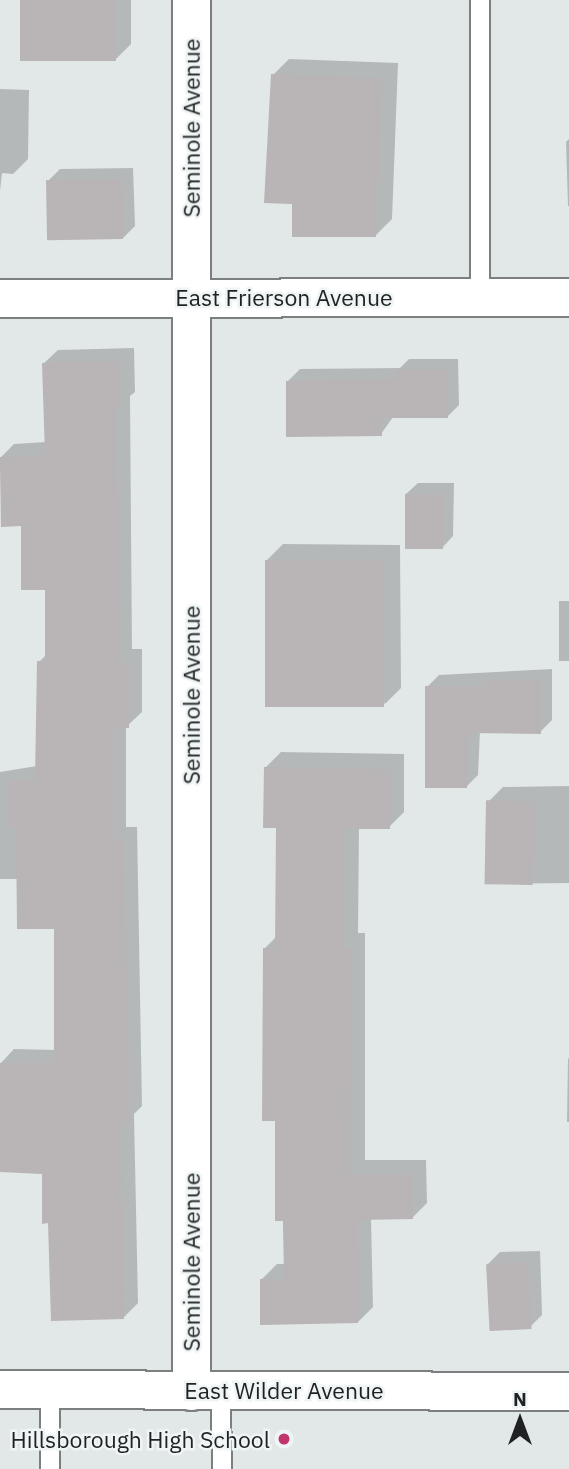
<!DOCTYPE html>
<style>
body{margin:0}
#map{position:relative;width:569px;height:1469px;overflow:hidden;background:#e2e7e8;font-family:"IBM Plex Sans",sans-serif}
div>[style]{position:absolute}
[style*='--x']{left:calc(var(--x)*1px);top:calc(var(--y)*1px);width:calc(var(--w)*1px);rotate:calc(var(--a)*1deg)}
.shadow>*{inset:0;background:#0003;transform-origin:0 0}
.building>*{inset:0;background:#b9b4b5;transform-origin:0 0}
.roads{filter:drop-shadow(2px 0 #7b7f80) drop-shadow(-2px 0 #7b7f80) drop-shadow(0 2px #7b7f80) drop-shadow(0 -2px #7b7f80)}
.service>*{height:18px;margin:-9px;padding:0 9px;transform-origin:9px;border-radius:9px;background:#fff}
.minor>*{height:37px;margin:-18.5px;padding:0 18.5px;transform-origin:18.5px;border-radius:18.5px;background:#fff}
.dots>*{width:19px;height:19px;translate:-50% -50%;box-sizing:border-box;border:4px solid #eff4f5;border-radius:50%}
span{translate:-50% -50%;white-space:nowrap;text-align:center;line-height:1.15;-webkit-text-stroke:5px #eff4f5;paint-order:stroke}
.street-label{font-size:23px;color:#1f2122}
.poi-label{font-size:23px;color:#1f2122}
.right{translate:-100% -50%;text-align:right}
.north{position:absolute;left:485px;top:1385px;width:70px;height:70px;-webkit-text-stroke:5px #eff4f5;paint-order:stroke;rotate:0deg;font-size:19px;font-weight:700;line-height:28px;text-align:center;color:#1f2122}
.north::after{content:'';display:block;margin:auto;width:24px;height:32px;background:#1f2122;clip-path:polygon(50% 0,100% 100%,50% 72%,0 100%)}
</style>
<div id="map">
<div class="shadow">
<i style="clip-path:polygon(23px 0,131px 0,131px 44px,115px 60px)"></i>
<i style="clip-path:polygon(289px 59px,398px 63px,392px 219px,376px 235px,294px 202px,273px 75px)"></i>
<i style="clip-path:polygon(0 89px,29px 90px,28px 159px,13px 174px,2px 173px,0 191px)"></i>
<i style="clip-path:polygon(569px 139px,569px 206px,568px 206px,566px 142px)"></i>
<i style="clip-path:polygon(133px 168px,135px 226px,123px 238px,48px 181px,60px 169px)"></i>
<i style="clip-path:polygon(134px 348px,135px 392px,130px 396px,132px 649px,142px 649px,142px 712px,126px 727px,126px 827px,137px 827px,142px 1106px,134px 1114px,138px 1303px,123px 1318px,50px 1222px,43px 1173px,0 1170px,0 1064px,14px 1049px,56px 1050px,56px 927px,18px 879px,0 879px,0 772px,37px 766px,39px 662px,47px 654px,47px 588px,23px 524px,2px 525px,0 458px,14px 444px,46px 442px,43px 364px,58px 350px)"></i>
<i style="clip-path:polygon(409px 359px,458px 359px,459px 405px,447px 417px,393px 417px,381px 434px,288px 381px,300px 369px,400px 368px)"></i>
<i style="clip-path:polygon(418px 483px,454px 483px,453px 536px,442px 548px,406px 494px)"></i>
<i style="clip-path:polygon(283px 544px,400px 545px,401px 688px,385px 704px,267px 560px)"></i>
<i style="left:569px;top:601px;width:60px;height:10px;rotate:90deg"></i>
<i style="clip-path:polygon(552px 669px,552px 720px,540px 732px,480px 731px,478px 775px,466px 787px,427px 687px,439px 675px)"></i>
<i style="clip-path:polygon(281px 752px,404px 754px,404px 812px,389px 827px,359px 827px,358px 933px,365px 933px,365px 1160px,426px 1160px,427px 1203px,412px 1218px,371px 1218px,373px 1307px,358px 1322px,262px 1279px,277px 1264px,286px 1264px,264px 949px,277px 936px,278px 826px,266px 767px)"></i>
<i style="clip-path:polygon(569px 786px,569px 883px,489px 884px,487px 803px,503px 787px)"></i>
<i style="clip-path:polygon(569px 1058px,569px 1122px,567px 1122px,568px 1059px)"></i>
<i style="clip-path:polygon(540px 1251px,542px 1315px,530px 1327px,488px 1264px,500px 1252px)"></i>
</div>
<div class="building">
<i style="left:20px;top:0;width:96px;height:61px"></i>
<i style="clip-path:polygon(271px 74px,382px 78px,376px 237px,292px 237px,292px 204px,264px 203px)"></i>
<i style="left:122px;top:179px;width:60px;height:76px;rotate:89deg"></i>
<i style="clip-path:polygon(120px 361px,121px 408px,116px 408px,119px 662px,129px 663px,129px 728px,113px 728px,113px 840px,123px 840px,129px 1064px,129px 1122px,121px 1122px,124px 1319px,51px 1321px,48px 1223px,42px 1224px,42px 1174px,0 1172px,0 1063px,54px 1063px,54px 929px,17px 929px,16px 827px,10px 827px,10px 780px,35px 780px,37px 661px,45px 661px,45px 590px,21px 590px,21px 526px,1px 527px,0 457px,45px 455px,42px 363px)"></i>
<i style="clip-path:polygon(395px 370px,447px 370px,448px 418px,381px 418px,382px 436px,286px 437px,286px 381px,395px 379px)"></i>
<i style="left:405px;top:494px;width:38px;height:55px"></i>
<i style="left:265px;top:560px;width:119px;height:147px"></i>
<i style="clip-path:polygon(486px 680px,541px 680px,541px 734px,469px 733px,467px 788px,425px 788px,425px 686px,486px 686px)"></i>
<i style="clip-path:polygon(264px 767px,390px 769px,390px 829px,345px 829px,343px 948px,351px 948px,350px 1174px,412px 1174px,413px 1219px,357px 1220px,358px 1323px,260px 1325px,260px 1279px,284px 1279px,283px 1221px,275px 1221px,275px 1121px,262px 1121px,263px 948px,275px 948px,276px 828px,263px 828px)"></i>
<i style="left:534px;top:801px;width:84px;height:48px;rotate:91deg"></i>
<i style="left:528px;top:1262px;width:67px;height:42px;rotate:87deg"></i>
</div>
<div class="roads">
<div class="service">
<i style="--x:480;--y:297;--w:297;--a:-90"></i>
<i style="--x:50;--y:1389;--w:80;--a:90"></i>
<i style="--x:221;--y:1391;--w:78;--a:89.3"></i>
</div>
<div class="minor">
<i style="--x:0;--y:298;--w:569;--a:-0.1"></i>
<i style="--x:0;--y:1389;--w:569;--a:0.2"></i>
<i style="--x:191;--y:1391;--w:1391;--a:-90"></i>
</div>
</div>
<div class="dots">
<i style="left:284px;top:1439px;background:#c0356b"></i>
</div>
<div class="street-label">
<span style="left:191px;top:128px;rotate:-90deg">Seminole Avenue</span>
<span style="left:284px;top:297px">East Frierson Avenue</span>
<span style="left:191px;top:695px;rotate:-90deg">Seminole Avenue</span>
<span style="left:191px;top:1262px;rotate:-90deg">Seminole Avenue</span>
<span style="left:284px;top:1390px">East Wilder Avenue</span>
</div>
<div class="poi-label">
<span class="right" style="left:270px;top:1439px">Hillsborough High School</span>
</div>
<div class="north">N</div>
</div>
